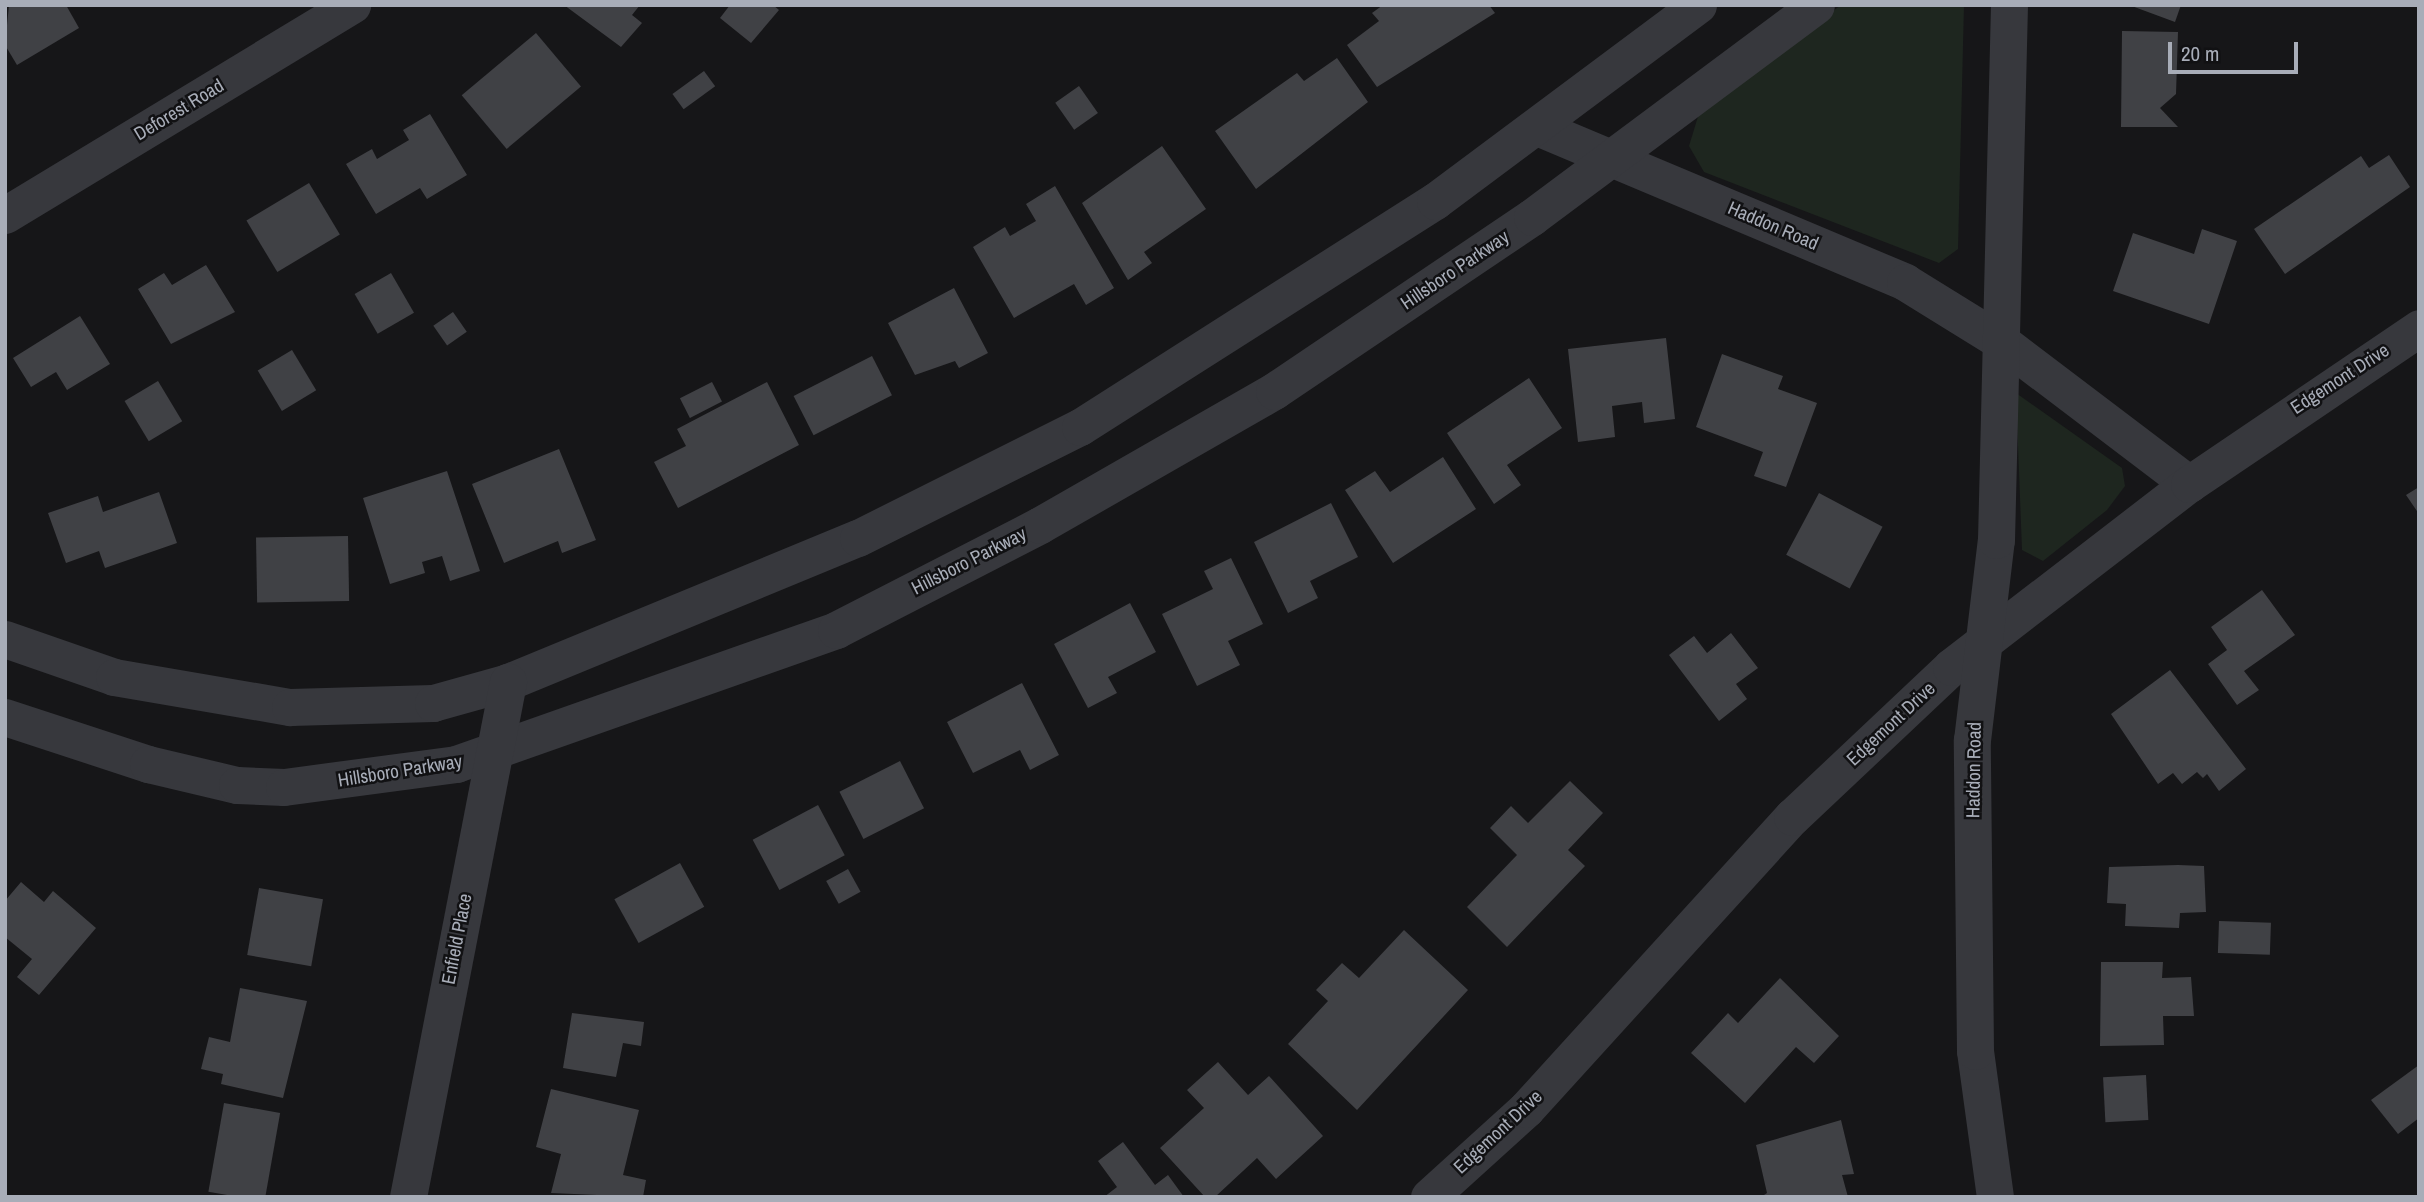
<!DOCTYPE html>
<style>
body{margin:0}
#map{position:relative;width:2424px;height:1202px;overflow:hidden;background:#161618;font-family:"Archivo Narrow",sans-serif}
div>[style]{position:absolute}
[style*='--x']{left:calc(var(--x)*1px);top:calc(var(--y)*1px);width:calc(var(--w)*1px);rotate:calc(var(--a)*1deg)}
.green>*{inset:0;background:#1e261f}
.building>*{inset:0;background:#404145;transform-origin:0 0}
.minor>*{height:37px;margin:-18.5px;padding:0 18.5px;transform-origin:18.5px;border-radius:18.5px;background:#37383d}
span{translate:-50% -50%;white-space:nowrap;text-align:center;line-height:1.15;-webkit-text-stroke:5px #111113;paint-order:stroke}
.street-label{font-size:19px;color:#a8adb8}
.frame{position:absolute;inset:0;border:7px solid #a8adb8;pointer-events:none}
.scale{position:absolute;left:2168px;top:42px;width:130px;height:32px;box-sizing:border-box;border:4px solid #a8adb8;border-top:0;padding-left:9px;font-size:21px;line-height:24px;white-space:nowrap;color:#a8adb8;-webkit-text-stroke:5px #111113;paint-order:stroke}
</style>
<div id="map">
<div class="green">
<i style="clip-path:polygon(1841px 5px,1964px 5px,1958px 249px,1939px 263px,1704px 172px,1689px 146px,1700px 110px)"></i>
<i style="clip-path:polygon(2016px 393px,2122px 468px,2125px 486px,2107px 510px,2043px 561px,2022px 550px)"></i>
</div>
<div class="building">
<i style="clip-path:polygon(9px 5px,66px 5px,79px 28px,17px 65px,5px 45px)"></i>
<i style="clip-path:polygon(564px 5px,640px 5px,632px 15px,642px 23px,621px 47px)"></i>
<i style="clip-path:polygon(730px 5px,773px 5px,779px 10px,751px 43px,720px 18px)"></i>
<i style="clip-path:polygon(1383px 5px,1489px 5px,1495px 13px,1377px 87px,1347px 45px,1379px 21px,1372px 13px)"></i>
<i style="clip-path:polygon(2129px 5px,2181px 5px,2175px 22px)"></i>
<i style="clip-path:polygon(2122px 31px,2178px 32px,2176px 94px,2160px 108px,2178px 127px,2121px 127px)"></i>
<i style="left:536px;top:33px;width:70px;height:97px;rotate:50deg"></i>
<i style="clip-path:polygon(1337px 58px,1368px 102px,1256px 189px,1215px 131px,1297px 73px,1304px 81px)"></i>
<i style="left:704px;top:71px;width:19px;height:39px;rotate:54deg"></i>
<i style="left:1079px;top:86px;width:33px;height:29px;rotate:55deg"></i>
<i style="clip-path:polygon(430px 114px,467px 175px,427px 199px,420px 188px,376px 214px,346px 164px,372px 149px,377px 159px,409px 140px,403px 130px)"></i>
<i style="clip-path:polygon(1162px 146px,1206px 209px,1144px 252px,1152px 263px,1128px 280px,1082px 203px)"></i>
<i style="clip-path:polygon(2389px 155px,2410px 187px,2285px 274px,2254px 229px,2361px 156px,2369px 168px)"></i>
<i style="left:309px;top:183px;width:60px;height:73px;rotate:59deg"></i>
<i style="clip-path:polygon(1055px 186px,1114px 288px,1086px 305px,1074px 284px,1014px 318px,973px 247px,1005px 227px,1010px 236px,1036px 221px,1026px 204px)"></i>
<i style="clip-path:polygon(2202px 229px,2237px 241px,2209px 324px,2113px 291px,2133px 233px,2194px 254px)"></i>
<i style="clip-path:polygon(206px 265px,235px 312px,171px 344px,138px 289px,164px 273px,172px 285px)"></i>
<i style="left:391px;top:273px;width:46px;height:42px;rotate:60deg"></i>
<i style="clip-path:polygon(954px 288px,988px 353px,959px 368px,955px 361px,915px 375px,888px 323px)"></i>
<i style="left:453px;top:312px;width:24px;height:24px;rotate:55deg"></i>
<i style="clip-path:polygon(80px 316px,110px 364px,67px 390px,56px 372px,31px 387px,13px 358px)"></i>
<i style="clip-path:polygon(1666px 338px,1675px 419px,1644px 423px,1642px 402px,1612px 406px,1615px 437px,1578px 442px,1568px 349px)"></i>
<i style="left:292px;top:350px;width:47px;height:40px;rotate:59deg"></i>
<i style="clip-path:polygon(1722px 354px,1783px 376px,1778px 389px,1817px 403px,1786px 487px,1754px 476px,1763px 452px,1696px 427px)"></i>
<i style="left:872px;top:356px;width:44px;height:88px;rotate:63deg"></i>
<i style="clip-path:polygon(1529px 378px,1562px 428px,1507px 465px,1521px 485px,1494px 504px,1447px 433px)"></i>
<i style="left:158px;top:381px;width:47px;height:39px;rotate:59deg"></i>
<i style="left:712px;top:382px;width:22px;height:36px;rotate:63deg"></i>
<i style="clip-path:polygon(767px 382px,799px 445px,678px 508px,654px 462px,686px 446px,677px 429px)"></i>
<i style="clip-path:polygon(559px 449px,596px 540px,562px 553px,558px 541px,504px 563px,472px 484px)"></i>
<i style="clip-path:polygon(1443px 457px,1476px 509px,1393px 563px,1345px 490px,1375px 471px,1390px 492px)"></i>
<i style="clip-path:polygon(447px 471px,480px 571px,450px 581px,442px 556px,422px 562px,425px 573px,390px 584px,363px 498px)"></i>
<i style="clip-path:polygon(2419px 487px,2419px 514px,2406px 495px)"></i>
<i style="clip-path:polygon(159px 492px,177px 543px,105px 568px,99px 551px,66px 563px,48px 513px,98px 496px,103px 512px)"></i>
<i style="left:1819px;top:493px;width:72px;height:70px;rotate:28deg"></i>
<i style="clip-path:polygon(1331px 503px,1358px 557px,1310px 581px,1318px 598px,1288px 613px,1254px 542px)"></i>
<i style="left:348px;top:536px;width:65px;height:92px;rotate:89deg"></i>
<i style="clip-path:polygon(1231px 558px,1263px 624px,1228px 641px,1240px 665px,1197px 686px,1162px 614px,1213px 589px,1204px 571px)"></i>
<i style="clip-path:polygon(2262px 590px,2295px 635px,2244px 671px,2259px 690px,2237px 705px,2208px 664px,2227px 650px,2211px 627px)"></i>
<i style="clip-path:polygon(1130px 603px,1156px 652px,1108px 677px,1117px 693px,1088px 708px,1054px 644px)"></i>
<i style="clip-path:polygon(1731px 633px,1758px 668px,1736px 684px,1747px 699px,1719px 721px,1669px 655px,1694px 636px,1707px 653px)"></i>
<i style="clip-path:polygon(2170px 670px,2246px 769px,2219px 791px,2207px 774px,2203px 778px,2197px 772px,2182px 784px,2173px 773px,2158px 784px,2111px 714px)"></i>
<i style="clip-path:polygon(1022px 683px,1059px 755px,1030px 770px,1020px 750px,973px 773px,947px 722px)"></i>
<i style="left:900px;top:761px;width:53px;height:68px;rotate:63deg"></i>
<i style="clip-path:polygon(1570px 781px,1603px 813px,1568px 850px,1585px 866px,1507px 947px,1467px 907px,1517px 855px,1490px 828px,1511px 806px,1528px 823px)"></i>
<i style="left:818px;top:805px;width:57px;height:74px;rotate:62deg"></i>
<i style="left:680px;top:863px;width:50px;height:75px;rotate:61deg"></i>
<i style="clip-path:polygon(2178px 865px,2204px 866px,2206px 912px,2180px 913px,2179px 928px,2125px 926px,2126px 904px,2107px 903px,2109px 867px)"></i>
<i style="left:848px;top:869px;width:26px;height:25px;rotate:61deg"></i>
<i style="clip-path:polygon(21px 882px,44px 902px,53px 891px,96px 928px,39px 995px,17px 977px,32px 959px,5px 937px,5px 901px)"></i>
<i style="left:259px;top:888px;width:65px;height:68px;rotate:10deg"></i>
<i style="left:2219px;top:921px;width:52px;height:32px;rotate:2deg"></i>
<i style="clip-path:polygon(1404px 930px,1468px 990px,1357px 1110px,1288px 1044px,1328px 1001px,1316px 990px,1342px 963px,1359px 978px)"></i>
<i style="clip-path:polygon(2101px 962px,2163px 962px,2162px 978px,2191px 977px,2194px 1016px,2163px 1016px,2164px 1045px,2100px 1046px)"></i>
<i style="clip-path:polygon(1780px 978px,1839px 1036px,1814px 1063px,1796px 1047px,1745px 1103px,1691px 1053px,1728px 1013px,1738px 1023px)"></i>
<i style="clip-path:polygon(240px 988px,307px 1001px,283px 1098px,221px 1084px,223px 1074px,201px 1069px,209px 1037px,230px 1042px)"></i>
<i style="clip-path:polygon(572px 1013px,644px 1022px,641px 1046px,623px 1043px,616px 1077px,563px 1068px)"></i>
<i style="clip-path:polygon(1218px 1062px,1248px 1095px,1269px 1076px,1323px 1136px,1276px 1179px,1257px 1158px,1215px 1197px,1205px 1197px,1160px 1148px,1204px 1108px,1187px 1090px)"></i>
<i style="clip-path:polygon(2419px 1065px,2419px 1118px,2398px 1134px,2371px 1100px)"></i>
<i style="left:2146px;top:1075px;width:45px;height:43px;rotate:87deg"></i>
<i style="clip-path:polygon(551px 1089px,639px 1110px,623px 1175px,646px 1180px,643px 1197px,551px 1193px,561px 1154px,536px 1147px)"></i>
<i style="left:224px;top:1103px;width:57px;height:90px;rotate:10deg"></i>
<i style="clip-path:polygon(1841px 1120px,1854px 1174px,1842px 1175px,1848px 1197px,1761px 1197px,1767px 1193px,1756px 1145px)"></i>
<i style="clip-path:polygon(1123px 1142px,1155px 1185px,1168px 1175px,1184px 1197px,1104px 1197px,1117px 1187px,1098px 1161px)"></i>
</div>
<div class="minor">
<i style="--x:1537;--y:127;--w:399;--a:22.8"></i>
<i style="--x:1905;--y:282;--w:114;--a:31.7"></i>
<i style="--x:2002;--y:342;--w:235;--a:37.2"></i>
<i style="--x:5;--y:215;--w:406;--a:-31.2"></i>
<i style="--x:5;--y:639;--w:115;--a:19.2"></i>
<i style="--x:114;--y:677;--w:179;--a:9.7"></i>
<i style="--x:290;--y:707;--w:143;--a:-1.6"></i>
<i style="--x:433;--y:703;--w:78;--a:-15.6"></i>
<i style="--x:508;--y:682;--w:378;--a:-22.4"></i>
<i style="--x:858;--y:538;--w:248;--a:-26.6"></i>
<i style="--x:1080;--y:427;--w:421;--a:-32.5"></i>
<i style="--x:1435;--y:201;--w:328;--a:-36.7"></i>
<i style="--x:5;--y:717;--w:151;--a:18.2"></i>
<i style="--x:148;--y:764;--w:91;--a:13.3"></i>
<i style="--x:237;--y:785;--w:47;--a:2.4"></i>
<i style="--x:284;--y:787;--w:174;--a:-7.6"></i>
<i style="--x:456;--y:764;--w:403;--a:-19.4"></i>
<i style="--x:836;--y:630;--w:229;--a:-27.2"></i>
<i style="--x:1040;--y:525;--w:270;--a:-29.8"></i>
<i style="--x:1274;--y:391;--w:311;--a:-34"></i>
<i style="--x:1532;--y:217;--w:354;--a:-36.7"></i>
<i style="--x:408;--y:1197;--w:525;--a:-79.01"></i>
<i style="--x:1429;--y:1197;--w:131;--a:-42.2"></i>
<i style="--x:1526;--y:1109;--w:395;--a:-47.7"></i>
<i style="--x:1792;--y:817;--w:219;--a:-43.3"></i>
<i style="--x:1951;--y:667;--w:300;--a:-37.6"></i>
<i style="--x:2189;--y:484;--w:278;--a:-34.1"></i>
<i style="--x:1995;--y:1197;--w:147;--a:-97.8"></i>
<i style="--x:1975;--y:1051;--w:311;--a:-90.6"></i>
<i style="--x:1972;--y:740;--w:201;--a:-83.2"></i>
<i style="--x:1996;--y:540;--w:535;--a:-88.61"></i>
</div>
<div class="street-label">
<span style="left:179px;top:110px;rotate:-31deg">Deforest Road</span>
<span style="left:1773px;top:226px;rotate:23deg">Haddon Road</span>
<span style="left:1455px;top:270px;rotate:-34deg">Hillsboro Parkway</span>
<span style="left:2340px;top:379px;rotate:-33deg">Edgemont Drive</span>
<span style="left:969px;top:561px;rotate:-27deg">Hillsboro Parkway</span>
<span style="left:1891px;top:724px;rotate:-43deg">Edgemont Drive</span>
<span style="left:1974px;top:770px;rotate:-89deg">Haddon Road</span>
<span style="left:400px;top:771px;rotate:-9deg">Hillsboro Parkway</span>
<span style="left:457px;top:939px;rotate:-79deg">Enfield Place</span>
<span style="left:1498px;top:1132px;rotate:-43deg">Edgemont Drive</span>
</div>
<div class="frame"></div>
<div class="scale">20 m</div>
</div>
